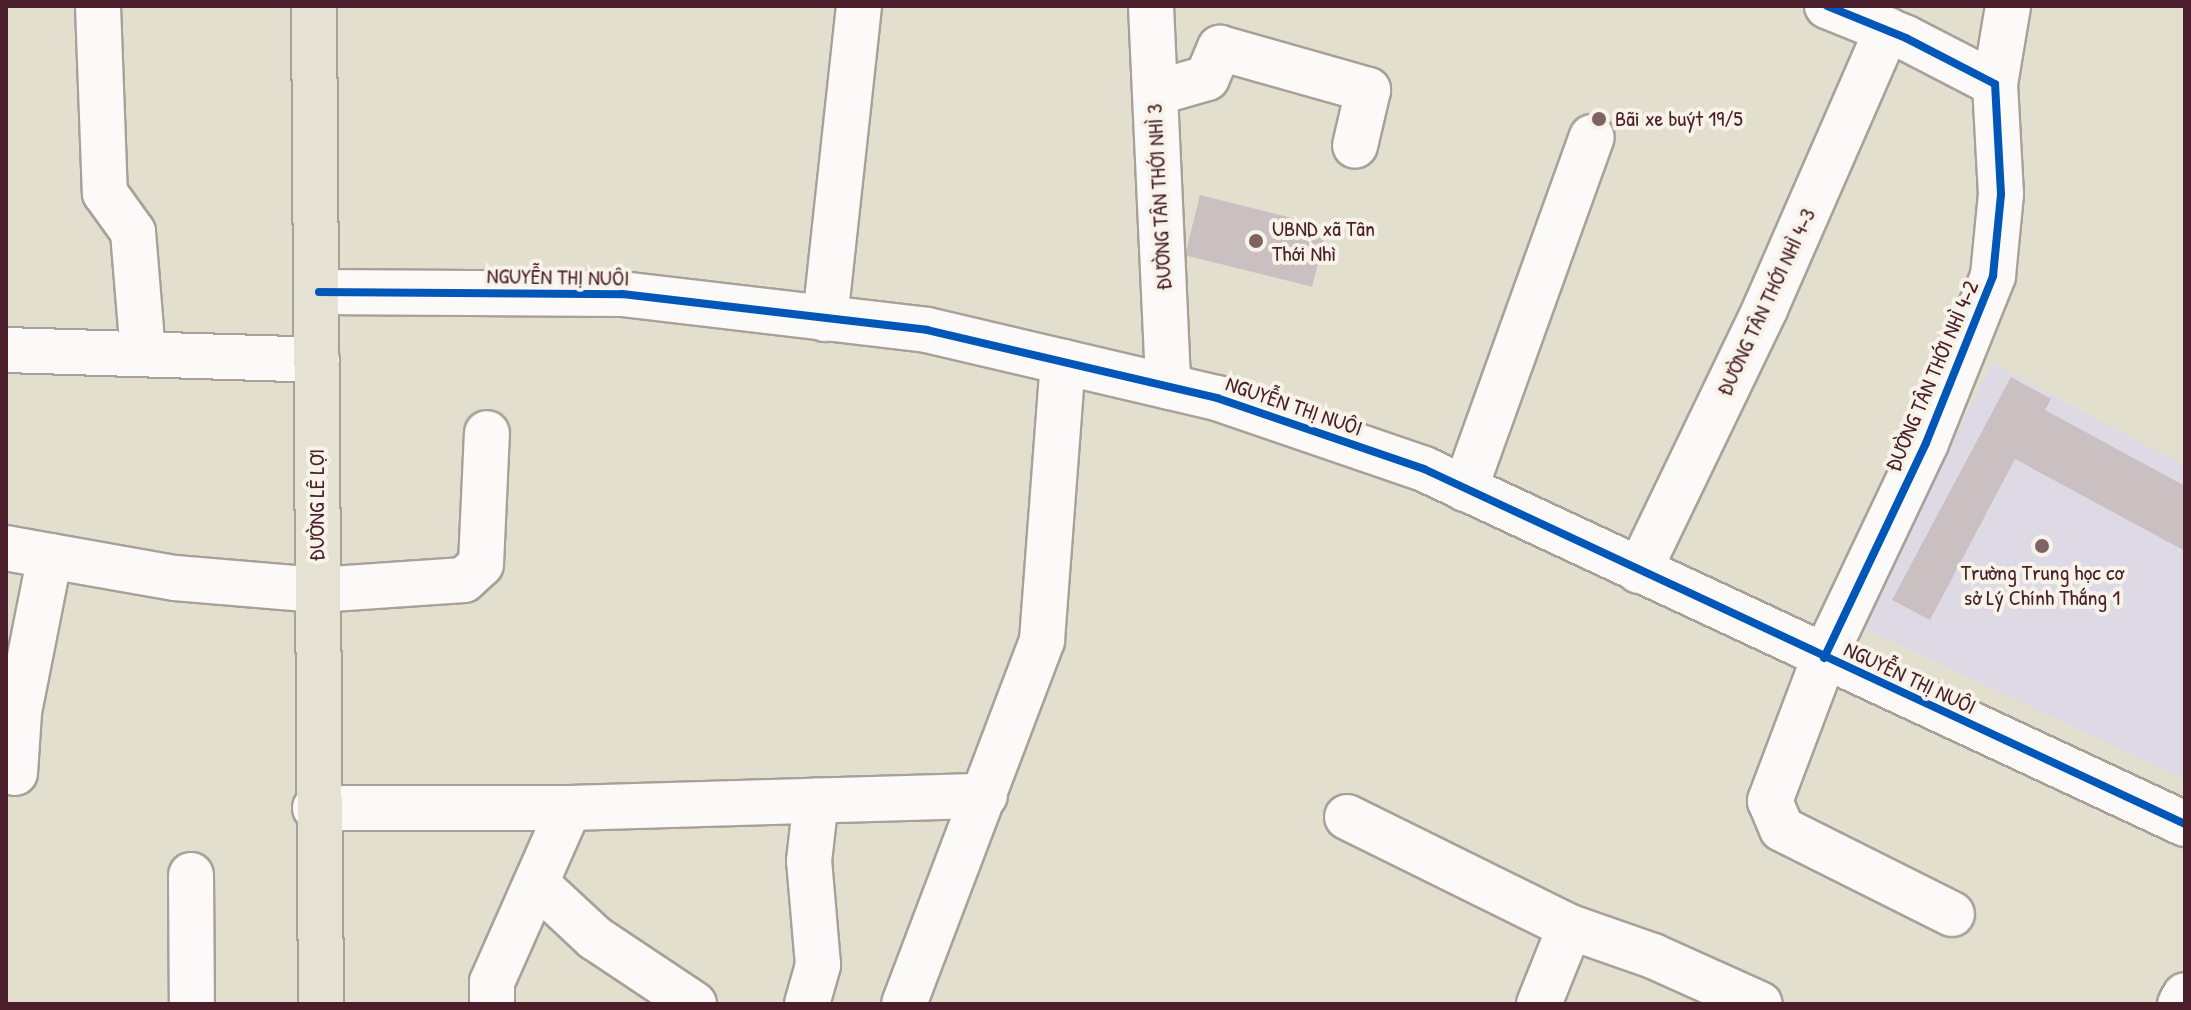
<!DOCTYPE html>
<meta charset="utf-8">
<style>
body{margin:0}
#map{position:relative;width:2191px;height:1010px;overflow:hidden;background:#e2dfcf;font-family:"Patrick Hand",sans-serif}
div>[style]{position:absolute}
[style*='--x']{left:calc(var(--x)*1px);top:calc(var(--y)*1px);width:calc(var(--w)*1px);rotate:calc(var(--a)*1deg)}
.built>*{inset:0;background:#dddae5}
.building>*{inset:0;background:#cabfc1;transform-origin:0 0}
.roads{filter:drop-shadow(2px 0 #a8a099) drop-shadow(-2px 0 #a8a099) drop-shadow(0 2px #a8a099) drop-shadow(0 -2px #a8a099)}
.minor>*{height:44px;margin:-22px;padding:0 22px;transform-origin:22px;border-radius:22px;background:#fbfaf8}
.major>*{height:44px;margin:-22px;padding:0 22px;transform-origin:22px;border-radius:22px;background:#e5e1d3}
.cycleway>*{height:8px;margin:-4px;padding:0 4px;transform-origin:4px;border-radius:4px;background:#0057b8}
.dots>*{width:22px;height:22px;translate:-50% -50%;box-sizing:border-box;border:4px solid #f7f3e8;border-radius:50%}
span{translate:-50% -50%;white-space:nowrap;text-align:center;line-height:1.15;-webkit-text-stroke:8px #f7f3e8;paint-order:stroke}
.poi-label{font-size:22px;color:#4a1f2b}
.left{translate:0 -50%;text-align:left}
.street-label{font-size:22px;color:#4a1f2b}
.frame{position:absolute;inset:0;border:8px solid #4a1f2b;pointer-events:none}
</style>
<div id="map">
<div class="built">
<i style="clip-path:polygon(1992px 363px,2185px 466px,2185px 780px,1860px 626px)"></i>
</div>
<div class="building">
<i style="left:1200px;top:195px;width:131px;height:62px;rotate:14deg"></i>
<i style="clip-path:polygon(2011px 377px,2051px 399px,2045px 410px,2185px 486px,2185px 551px,2015px 459px,1930px 620px,1892px 600px)"></i>
</div>
<div class="roads">
<div class="minor">
<i style="--x:98;--y:6;--w:187;--a:87.9"></i>
<i style="--x:105;--y:193;--w:48;--a:54.3"></i>
<i style="--x:133;--y:232;--w:122;--a:85.3"></i>
<i style="--x:1151;--y:6;--w:381;--a:87.4"></i>
<i style="--x:1827;--y:6;--w:85;--a:22.1"></i>
<i style="--x:1906;--y:38;--w:100;--a:27.3"></i>
<i style="--x:1995;--y:84;--w:110;--a:86.9"></i>
<i style="--x:2001;--y:194;--w:82;--a:95.6"></i>
<i style="--x:1993;--y:276;--w:180;--a:111.9"></i>
<i style="--x:1926;--y:443;--w:238;--a:115.4"></i>
<i style="--x:1824;--y:658;--w:153;--a:110.7"></i>
<i style="--x:1770;--y:801;--w:30;--a:67"></i>
<i style="--x:1782;--y:829;--w:190;--a:26.6"></i>
<i style="--x:1995;--y:84;--w:79;--a:-80.5"></i>
<i style="--x:1155;--y:93;--w:54;--a:-16.1"></i>
<i style="--x:1207;--y:78;--w:33;--a:-67"></i>
<i style="--x:1220;--y:48;--w:154;--a:15.8"></i>
<i style="--x:1368;--y:90;--w:57;--a:103.1"></i>
<i style="--x:319;--y:292;--w:303;--a:0.4"></i>
<i style="--x:622;--y:294;--w:307;--a:6.7"></i>
<i style="--x:927;--y:330;--w:298;--a:13.2"></i>
<i style="--x:1217;--y:398;--w:219;--a:18.9"></i>
<i style="--x:1424;--y:469;--w:840;--a:25.01"></i>
<i style="--x:825;--y:319;--w:315;--a:-83.8"></i>
<i style="--x:6;--y:350;--w:311;--a:1.8"></i>
<i style="--x:1465;--y:489;--w:374;--a:-70.2"></i>
<i style="--x:6;--y:548;--w:45;--a:10.3"></i>
<i style="--x:1639;--y:571;--w:291;--a:-64.3"></i>
<i style="--x:1765;--y:309;--w:305;--a:-66.4"></i>
<i style="--x:15;--y:773;--w:61;--a:-86.2"></i>
<i style="--x:19;--y:712;--w:159;--a:-78.8"></i>
<i style="--x:50;--y:556;--w:127;--a:10"></i>
<i style="--x:175;--y:578;--w:143;--a:4.8"></i>
<i style="--x:317;--y:590;--w:147;--a:-3.9"></i>
<i style="--x:464;--y:580;--w:23;--a:-43"></i>
<i style="--x:481;--y:564;--w:131;--a:-87.4"></i>
<i style="--x:315;--y:808;--w:254;--a:0"></i>
<i style="--x:569;--y:808;--w:416;--a:-1.7"></i>
<i style="--x:1347;--y:817;--w:249;--a:26.3"></i>
<i style="--x:191;--y:875;--w:129;--a:89.6"></i>
<i style="--x:537;--y:884;--w:79;--a:43"></i>
<i style="--x:595;--y:938;--w:119;--a:33.7"></i>
<i style="--x:492;--y:1004;--w:22;--a:-90"></i>
<i style="--x:492;--y:982;--w:190;--a:-66.1"></i>
<i style="--x:807;--y:1004;--w:41;--a:-74.2"></i>
<i style="--x:818;--y:965;--w:104;--a:-94.9"></i>
<i style="--x:809;--y:861;--w:61;--a:-83.5"></i>
<i style="--x:904;--y:1004;--w:389;--a:-69.2"></i>
<i style="--x:1042;--y:640;--w:279;--a:-85.7"></i>
<i style="--x:1539;--y:1004;--w:83;--a:-68.1"></i>
<i style="--x:1570;--y:927;--w:88;--a:19.3"></i>
<i style="--x:1653;--y:956;--w:117;--a:24.2"></i>
<i style="--x:2180;--y:1004;--w:10;--a:-61"></i>
</div>
<div class="major">
<i style="--x:314;--y:6;--w:998;--a:89.6"></i>
</div>
</div>
<div class="cycleway">
<i style="--x:319;--y:292;--w:303;--a:0.4"></i>
<i style="--x:622;--y:294;--w:307;--a:6.7"></i>
<i style="--x:927;--y:330;--w:298;--a:13.2"></i>
<i style="--x:1217;--y:398;--w:219;--a:18.9"></i>
<i style="--x:1424;--y:469;--w:840;--a:25.01"></i>
<i style="--x:1824;--y:658;--w:238;--a:-64.6"></i>
<i style="--x:1926;--y:443;--w:180;--a:-68.1"></i>
<i style="--x:1993;--y:276;--w:82;--a:-84.4"></i>
<i style="--x:2001;--y:194;--w:110;--a:-93.1"></i>
<i style="--x:1995;--y:84;--w:100;--a:-152.7"></i>
<i style="--x:1906;--y:38;--w:85;--a:-157.9"></i>
</div>
<div class="dots">
<i style="left:1599px;top:119px;background:#7f6264"></i>
<i style="left:1256px;top:241px;background:#7f6264"></i>
<i style="left:2042px;top:546px;background:#7f6264"></i>
</div>
<div class="poi-label">
<span class="left" style="left:1615px;top:119px">Bãi xe buýt 19/5</span>
<span class="left" style="left:1272px;top:241px">UBND xã Tân<br>Thới Nhì</span>
<span style="left:2042px;top:585px">Trường Trung học cơ<br>sở Lý Chính Thắng 1</span>
</div>
<div class="street-label">
<span style="left:1159px;top:197px;rotate:-93deg">ĐƯỜNG TÂN THỚI NHÌ 3</span>
<span style="left:558px;top:277px;rotate:1deg">NGUYỄN THỊ NUÔI</span>
<span style="left:1766px;top:302px;rotate:-65deg">ĐƯỜNG TÂN THỚI NHÌ 4-3</span>
<span style="left:1932px;top:376px;rotate:-67deg">ĐƯỜNG TÂN THỚI NHÌ 4-2</span>
<span style="left:1294px;top:406px;rotate:19deg">NGUYỄN THỊ NUÔI</span>
<span style="left:317px;top:505px;rotate:-90deg">ĐƯỜNG LÊ LỢI</span>
<span style="left:1910px;top:678px;rotate:25deg">NGUYỄN THỊ NUÔI</span>
</div>
<div class="frame"></div>
</div>
